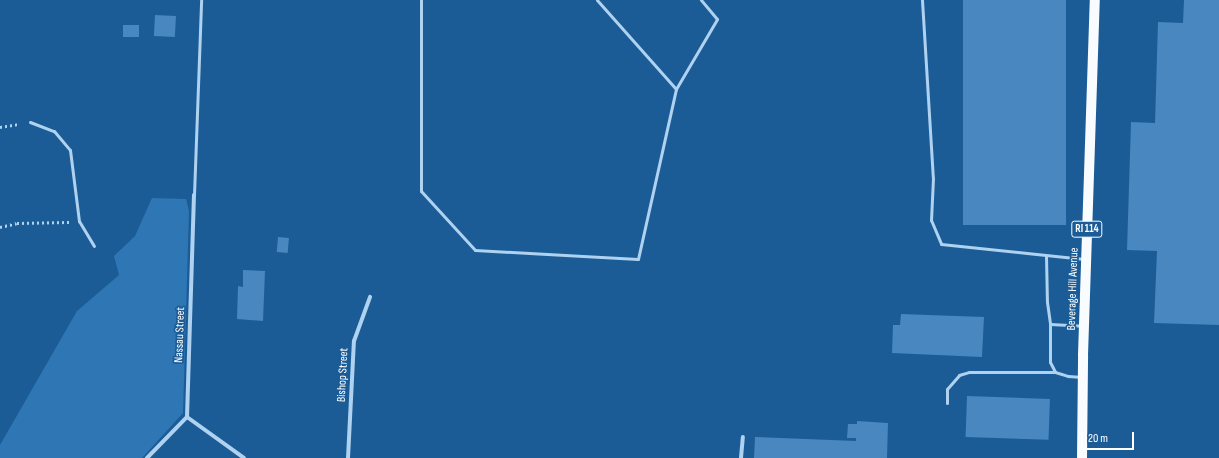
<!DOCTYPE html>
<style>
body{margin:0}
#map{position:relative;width:1219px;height:458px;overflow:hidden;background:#1b5c97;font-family:"Sofia Sans Condensed",sans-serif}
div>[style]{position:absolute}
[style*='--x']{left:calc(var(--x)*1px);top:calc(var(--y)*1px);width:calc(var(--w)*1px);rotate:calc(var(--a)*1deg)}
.green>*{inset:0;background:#2f76b4}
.building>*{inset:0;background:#4887bf;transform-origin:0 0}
.path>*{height:2.5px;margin-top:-1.25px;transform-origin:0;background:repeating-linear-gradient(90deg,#afd2f0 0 2px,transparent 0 5px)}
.service>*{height:3px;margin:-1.5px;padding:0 1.5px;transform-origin:1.5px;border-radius:1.5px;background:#afd2f0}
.minor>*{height:4px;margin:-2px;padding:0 2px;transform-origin:2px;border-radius:2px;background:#afd2f0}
.primary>*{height:10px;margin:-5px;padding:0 5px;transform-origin:5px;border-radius:5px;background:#f8fcff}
span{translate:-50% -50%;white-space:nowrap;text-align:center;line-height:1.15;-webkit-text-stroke:3.5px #1b5c97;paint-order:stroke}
.shield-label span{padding:1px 3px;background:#1b5c97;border:1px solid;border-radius:3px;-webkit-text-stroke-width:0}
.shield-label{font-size:11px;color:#fff;font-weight:700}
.street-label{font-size:12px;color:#fff}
.scale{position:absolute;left:1081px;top:432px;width:53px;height:18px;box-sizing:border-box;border:2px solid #fff;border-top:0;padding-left:5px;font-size:12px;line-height:14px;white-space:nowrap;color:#fff;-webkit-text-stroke:3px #1b5c97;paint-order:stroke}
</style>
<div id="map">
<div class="green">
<i style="clip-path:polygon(152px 198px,186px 199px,189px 211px,183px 413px,142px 458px,0 458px,0 445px,77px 311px,119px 275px,114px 256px,135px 236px)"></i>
</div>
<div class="building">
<i style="left:963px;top:0;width:103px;height:225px"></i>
<i style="clip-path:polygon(1184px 0,1219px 0,1219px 325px,1154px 323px,1157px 251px,1127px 250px,1131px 122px,1155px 123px,1158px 22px,1183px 23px)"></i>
<i style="left:155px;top:15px;width:21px;height:21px;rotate:3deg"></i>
<i style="left:123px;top:25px;width:16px;height:12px"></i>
<i style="left:278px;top:237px;width:11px;height:15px;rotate:5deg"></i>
<i style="clip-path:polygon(243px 270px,265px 271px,263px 321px,237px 319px,238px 286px,243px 287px)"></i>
<i style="clip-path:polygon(901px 314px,984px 317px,982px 357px,892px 353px,893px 325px,900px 325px)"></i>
<i style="left:967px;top:396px;width:83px;height:41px;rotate:2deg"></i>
<i style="clip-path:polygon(857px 421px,888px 423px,887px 458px,754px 458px,755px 437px,856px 441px,856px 438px,847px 438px,848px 424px,857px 424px)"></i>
</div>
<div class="path">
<i style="--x:0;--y:127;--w:20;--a:-9"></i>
<i style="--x:0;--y:227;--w:17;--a:-13"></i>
<i style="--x:17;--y:223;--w:52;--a:-1.1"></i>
</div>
<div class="service">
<i style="--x:421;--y:0;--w:191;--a:90"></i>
<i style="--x:421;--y:191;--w:80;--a:47.5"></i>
<i style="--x:475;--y:250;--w:163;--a:3.2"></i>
<i style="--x:638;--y:259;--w:174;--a:-77.4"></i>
<i style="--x:676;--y:89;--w:81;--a:-59.6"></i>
<i style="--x:717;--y:19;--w:25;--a:-130"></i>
<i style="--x:597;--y:0;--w:119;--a:48.4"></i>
<i style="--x:922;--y:0;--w:178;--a:86.5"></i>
<i style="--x:933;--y:178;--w:42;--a:92.7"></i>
<i style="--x:931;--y:220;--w:26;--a:67"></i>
<i style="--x:941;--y:244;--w:144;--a:6"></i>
<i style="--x:30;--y:122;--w:26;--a:21"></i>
<i style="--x:54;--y:131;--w:25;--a:50"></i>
<i style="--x:70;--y:150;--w:72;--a:82.8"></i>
<i style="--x:79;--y:221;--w:29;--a:59"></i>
<i style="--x:194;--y:195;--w:195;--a:-87.9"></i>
<i style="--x:1046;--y:256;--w:46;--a:88.8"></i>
<i style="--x:1047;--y:302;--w:22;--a:82"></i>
<i style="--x:1050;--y:324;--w:33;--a:3"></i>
<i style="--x:1050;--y:324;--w:38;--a:90"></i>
<i style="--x:1050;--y:362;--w:11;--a:63"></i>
<i style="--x:1055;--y:372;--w:14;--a:17"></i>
<i style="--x:1068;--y:376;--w:14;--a:4"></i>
<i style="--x:947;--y:403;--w:14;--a:-90"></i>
<i style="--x:947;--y:389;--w:18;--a:-49"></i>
<i style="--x:959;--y:375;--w:10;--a:-17"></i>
<i style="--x:969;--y:372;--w:86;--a:0"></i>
</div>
<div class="minor">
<i style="--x:187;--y:417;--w:70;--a:35.7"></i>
<i style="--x:147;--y:458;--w:57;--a:-45.7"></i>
<i style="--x:187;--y:417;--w:222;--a:-88.2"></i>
<i style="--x:348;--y:458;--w:117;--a:-87.1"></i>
<i style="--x:354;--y:341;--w:47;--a:-70"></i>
<i style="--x:741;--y:458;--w:21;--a:-85"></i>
</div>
<div class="primary">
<i style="--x:1082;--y:458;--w:103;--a:-89.4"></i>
<i style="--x:1083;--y:355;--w:355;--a:-88.1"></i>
</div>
<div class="shield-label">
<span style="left:1087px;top:229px">RI 114</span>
</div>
<div class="street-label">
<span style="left:1073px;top:289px;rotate:-88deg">Beverage Hill Avenue</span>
<span style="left:180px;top:335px;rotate:-88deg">Nassau Street</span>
<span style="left:343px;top:375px;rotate:-87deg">Bishop Street</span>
</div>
<div class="scale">20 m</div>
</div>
